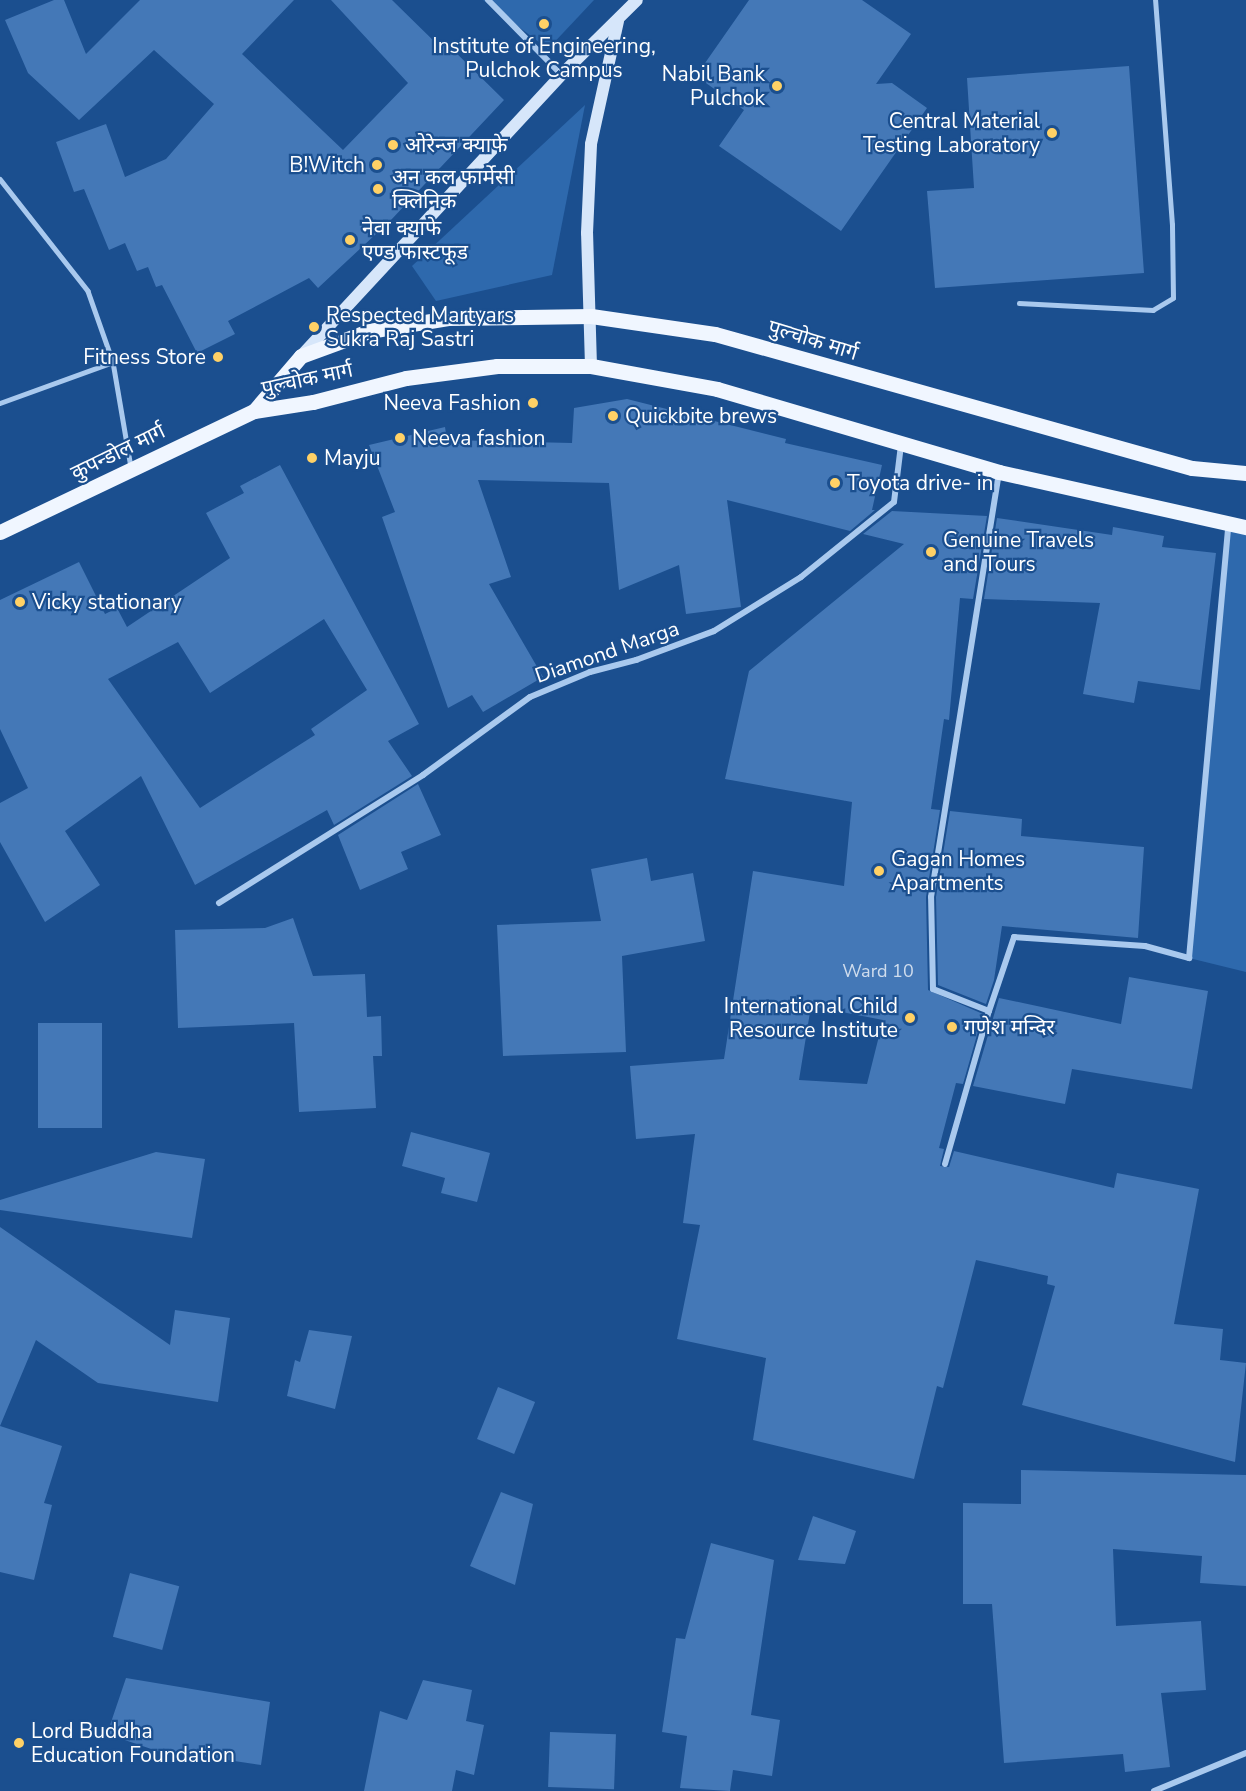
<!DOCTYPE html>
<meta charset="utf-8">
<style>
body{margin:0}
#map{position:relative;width:1246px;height:1791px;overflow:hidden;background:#1b4f8f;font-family:"Nunito Sans","Noto Sans Devanagari",sans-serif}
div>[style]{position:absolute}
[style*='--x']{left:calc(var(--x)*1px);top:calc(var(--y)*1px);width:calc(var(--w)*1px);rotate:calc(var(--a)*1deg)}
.green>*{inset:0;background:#2e69ad}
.building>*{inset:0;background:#4478b7;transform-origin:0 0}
.lane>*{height:4.5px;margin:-2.25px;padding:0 2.25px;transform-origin:2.25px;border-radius:2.25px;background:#a9c9ee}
.street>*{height:6px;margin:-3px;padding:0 3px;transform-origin:3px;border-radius:3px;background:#a9c9ee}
.secondary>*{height:12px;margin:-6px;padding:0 6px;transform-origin:6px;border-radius:6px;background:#d6e6fa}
.primary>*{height:15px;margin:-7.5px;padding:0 7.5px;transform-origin:7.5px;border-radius:7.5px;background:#f0f6ff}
.dots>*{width:16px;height:16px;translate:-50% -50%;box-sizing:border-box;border:3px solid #1b4f8f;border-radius:50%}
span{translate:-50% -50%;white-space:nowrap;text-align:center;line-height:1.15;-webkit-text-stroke:4.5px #1b4f8f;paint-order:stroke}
.number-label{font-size:18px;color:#d0dded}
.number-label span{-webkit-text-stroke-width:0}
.poi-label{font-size:21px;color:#fff}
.right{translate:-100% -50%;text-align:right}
.left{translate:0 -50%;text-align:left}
.street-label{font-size:21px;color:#fff}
</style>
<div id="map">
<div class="green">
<i style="clip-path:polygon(483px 0,594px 0,548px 49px)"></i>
<i style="clip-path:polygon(585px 105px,552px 275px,436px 301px,412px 266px)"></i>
<i style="clip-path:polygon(1228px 526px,1246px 528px,1246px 972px,1189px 958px)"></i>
</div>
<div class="building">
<i style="clip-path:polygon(54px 0,64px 0,86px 54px,140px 0,294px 0,242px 54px,343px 150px,408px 83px,331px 0,392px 0,441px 48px,446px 43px,504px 100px,391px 220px,318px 288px,309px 278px,228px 321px,235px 334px,197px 353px,162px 285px,156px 287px,148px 267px,137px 271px,125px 243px,109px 250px,84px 189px,74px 192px,56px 142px,106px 124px,125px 177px,166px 159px,214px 104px,154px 50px,79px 120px,28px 73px,5px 20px)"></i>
<i style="clip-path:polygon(749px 0,862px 0,911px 34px,876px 84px,892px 83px,927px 108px,841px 231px,719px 146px,744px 110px,696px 76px)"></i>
<i style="clip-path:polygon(1129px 66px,1144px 273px,935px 288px,927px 191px,974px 188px,967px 78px)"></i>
<i style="clip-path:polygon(627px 399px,786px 439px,785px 443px,882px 465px,872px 510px,875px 510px,850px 531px,727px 500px,741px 607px,686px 614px,679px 565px,619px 590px,609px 483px,478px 480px,511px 577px,489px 584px,543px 677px,483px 712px,472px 695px,448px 708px,382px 517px,395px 512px,369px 445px,445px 427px,447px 440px,572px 443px,574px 408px)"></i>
<i style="clip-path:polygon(evenodd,280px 465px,419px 724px,388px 741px,412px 776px,334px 825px,327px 810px,195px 885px,141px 776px,65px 831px,100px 885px,45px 922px,0 842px,0 803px,28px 788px,0 729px,0 600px,79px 562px,105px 614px,117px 608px,127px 627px,230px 558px,206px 513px,244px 493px,240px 486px,280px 465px,324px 619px,367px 690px,311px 729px,315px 735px,200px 808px,108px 679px,178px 642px,210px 693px,324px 619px)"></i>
<i style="clip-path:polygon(evenodd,892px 511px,987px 516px,973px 599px,960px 598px,949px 720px,944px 719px,931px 809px,940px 810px,926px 897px,928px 990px,983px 1014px,963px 1084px,956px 1083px,939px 1148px,944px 1149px,940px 1166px,949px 1167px,954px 1151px,1114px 1188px,1117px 1173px,1199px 1189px,1174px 1324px,1223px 1329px,1220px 1360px,1246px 1363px,1235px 1462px,1022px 1405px,1055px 1286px,1047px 1284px,1048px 1276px,976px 1260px,943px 1388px,937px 1386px,914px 1479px,753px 1440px,766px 1358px,677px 1339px,700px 1225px,683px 1223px,695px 1134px,636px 1139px,630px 1066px,724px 1059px,753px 871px,844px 886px,852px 802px,725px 779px,749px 671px,904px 544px,863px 534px,892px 511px,811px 1006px,883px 1020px,867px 1084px,799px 1080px,811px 1006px)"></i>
<i style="clip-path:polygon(997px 518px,1112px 535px,1113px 527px,1164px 536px,1162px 547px,1216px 553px,1200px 690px,1138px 681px,1134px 703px,1083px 694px,1100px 603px,984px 599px)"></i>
<i style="clip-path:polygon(418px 784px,441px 835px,401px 852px,408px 869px,360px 890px,338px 835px)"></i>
<i style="clip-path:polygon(950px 811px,1022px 819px,1021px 836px,1144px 847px,1138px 938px,1002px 926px,994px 980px,986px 1004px,938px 985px,936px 897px)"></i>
<i style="clip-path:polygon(647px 858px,651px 881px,693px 873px,705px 941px,622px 956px,626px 1052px,503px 1056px,497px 925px,601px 921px,591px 869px)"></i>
<i style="clip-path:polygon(293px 918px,313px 976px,365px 974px,367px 1017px,381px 1016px,382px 1056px,373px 1056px,376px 1108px,299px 1112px,294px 1023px,178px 1028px,175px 930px,265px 928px)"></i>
<i style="clip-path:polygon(1129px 977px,1208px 991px,1192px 1089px,1072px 1069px,1065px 1104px,973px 1086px,999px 998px,1121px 1024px)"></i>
<i style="left:38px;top:1023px;width:64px;height:105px"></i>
<i style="clip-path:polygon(411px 1132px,490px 1153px,477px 1202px,441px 1193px,445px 1178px,402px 1166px)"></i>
<i style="clip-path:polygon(156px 1152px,205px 1159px,192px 1238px,0 1210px,0 1200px)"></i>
<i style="clip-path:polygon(0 1227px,170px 1345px,175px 1310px,230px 1318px,218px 1402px,98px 1383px,36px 1340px,0 1426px)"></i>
<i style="clip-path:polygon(309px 1330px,352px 1336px,335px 1409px,287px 1396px,295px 1360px,300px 1362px)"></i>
<i style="left:498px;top:1387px;width:40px;height:56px;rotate:22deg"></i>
<i style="clip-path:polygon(0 1426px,62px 1446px,44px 1503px,52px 1505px,34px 1580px,0 1572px)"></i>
<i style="clip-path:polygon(1021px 1470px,1246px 1475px,1246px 1586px,1200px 1583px,1202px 1556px,1113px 1549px,1116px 1626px,1201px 1621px,1206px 1690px,1161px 1693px,1170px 1767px,1125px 1772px,1123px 1754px,1004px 1763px,992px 1604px,963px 1604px,963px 1503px,1021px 1504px)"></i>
<i style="clip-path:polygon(501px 1492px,533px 1504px,515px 1585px,470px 1566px)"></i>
<i style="clip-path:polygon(813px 1516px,856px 1531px,845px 1564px,798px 1560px)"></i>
<i style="clip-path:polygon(711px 1543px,774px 1560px,751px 1715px,780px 1720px,772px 1776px,733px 1770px,730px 1791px,680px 1788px,687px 1736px,662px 1732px,676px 1638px,685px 1639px)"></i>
<i style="left:130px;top:1573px;width:51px;height:66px;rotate:15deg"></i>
<i style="clip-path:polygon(126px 1678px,270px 1702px,261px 1765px,167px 1751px,166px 1754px,107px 1734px)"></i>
<i style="clip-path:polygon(423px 1680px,472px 1690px,466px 1721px,484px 1725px,474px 1775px,456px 1770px,452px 1791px,364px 1791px,380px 1711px,407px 1720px)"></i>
<i style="left:550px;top:1732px;width:66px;height:55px;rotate:2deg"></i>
</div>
<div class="lane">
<i style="--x:0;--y:179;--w:142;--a:51.8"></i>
<i style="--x:88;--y:291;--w:75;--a:70.6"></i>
<i style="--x:113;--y:362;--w:107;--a:80.3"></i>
<i style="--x:1019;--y:303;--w:134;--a:3"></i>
<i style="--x:1153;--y:310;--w:23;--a:-31"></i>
<i style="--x:1173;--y:298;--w:73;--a:-90.8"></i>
<i style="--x:1172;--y:225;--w:226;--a:-94.3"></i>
<i style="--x:0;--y:403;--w:120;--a:-19.9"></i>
</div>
<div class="street">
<i style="--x:488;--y:0;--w:104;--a:45.4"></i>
<i style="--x:219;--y:903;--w:241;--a:-32.1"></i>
<i style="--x:423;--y:775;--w:132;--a:-36.1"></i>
<i style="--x:530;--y:697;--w:65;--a:-22.6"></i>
<i style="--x:590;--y:672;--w:48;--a:-14.6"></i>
<i style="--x:636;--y:660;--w:83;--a:-20.4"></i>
<i style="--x:714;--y:631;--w:102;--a:-31.8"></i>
<i style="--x:801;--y:577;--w:119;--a:-38.9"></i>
<i style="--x:894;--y:502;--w:57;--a:-83"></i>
<i style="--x:989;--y:1011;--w:78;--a:-71.3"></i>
<i style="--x:1014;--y:937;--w:131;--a:3.9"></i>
<i style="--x:1145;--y:946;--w:46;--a:15.3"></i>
<i style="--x:1189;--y:958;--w:434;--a:-84.8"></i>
<i style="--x:945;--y:1164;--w:159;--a:-74"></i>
<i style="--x:989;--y:1011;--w:60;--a:-158.6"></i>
<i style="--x:933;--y:989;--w:92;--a:-91.2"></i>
<i style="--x:931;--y:897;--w:429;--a:-80.9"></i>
<i style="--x:1154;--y:1791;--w:100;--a:-22.4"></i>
</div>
<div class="secondary">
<i style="--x:302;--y:355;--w:383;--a:-47.2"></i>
<i style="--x:562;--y:74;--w:105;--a:-44.6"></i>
<i style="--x:591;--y:366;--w:133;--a:-91.7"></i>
<i style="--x:587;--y:233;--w:89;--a:-87.4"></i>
<i style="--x:591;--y:144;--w:126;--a:-77.6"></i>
</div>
<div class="primary">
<i style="--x:254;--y:411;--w:72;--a:-49.5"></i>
<i style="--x:301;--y:356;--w:72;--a:-20.2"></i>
<i style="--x:369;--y:331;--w:80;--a:-9.3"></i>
<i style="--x:448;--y:318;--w:143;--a:-0.8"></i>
<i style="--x:591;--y:316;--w:125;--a:8.3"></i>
<i style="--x:715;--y:334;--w:495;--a:15.7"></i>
<i style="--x:1192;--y:468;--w:54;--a:5.3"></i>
<i style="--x:0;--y:532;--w:281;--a:-25.5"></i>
<i style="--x:254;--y:411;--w:60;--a:-8.7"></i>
<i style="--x:313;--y:402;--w:96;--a:-14.5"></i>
<i style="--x:406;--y:378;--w:92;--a:-7.5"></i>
<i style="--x:497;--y:366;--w:94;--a:0"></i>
<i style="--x:591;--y:366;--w:128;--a:10.3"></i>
<i style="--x:717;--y:389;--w:294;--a:16.4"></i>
<i style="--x:999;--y:472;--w:253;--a:12.6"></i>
</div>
<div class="dots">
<i style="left:544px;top:24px;background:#ffd166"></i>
<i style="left:777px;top:86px;background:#ffd166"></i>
<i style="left:1052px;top:133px;background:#ffd166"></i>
<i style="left:393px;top:145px;background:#ffd166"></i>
<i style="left:377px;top:165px;background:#ffd166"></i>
<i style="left:378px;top:189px;background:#ffd166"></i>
<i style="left:350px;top:240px;background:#ffd166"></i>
<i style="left:314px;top:327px;background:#ffd166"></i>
<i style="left:218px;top:357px;background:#ffd166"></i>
<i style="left:533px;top:403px;background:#ffd166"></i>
<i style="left:613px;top:416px;background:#ffd166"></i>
<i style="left:400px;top:438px;background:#ffd166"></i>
<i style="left:312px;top:458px;background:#ffd166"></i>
<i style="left:835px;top:483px;background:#ffd166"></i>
<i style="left:931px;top:552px;background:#ffd166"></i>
<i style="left:20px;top:602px;background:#ffd166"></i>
<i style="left:879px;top:871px;background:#ffd166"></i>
<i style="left:910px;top:1018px;background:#ffd166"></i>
<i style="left:952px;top:1027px;background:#ffd166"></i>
<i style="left:19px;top:1743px;background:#ffd166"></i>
</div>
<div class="number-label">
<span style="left:878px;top:971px">Ward 10</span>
</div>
<div class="poi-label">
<span style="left:544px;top:58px">Institute of Engineering,<br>Pulchok Campus</span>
<span class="right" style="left:765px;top:86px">Nabil Bank<br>Pulchok</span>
<span class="right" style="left:1040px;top:133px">Central Material<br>Testing Laboratory</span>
<span class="left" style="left:405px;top:145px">ओरेन्ज क्याफे</span>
<span class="right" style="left:365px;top:165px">B!Witch</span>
<span class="left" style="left:392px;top:189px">अन कल फार्मेसी<br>क्लिनिक</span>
<span class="left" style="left:362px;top:240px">नेवा क्याफे<br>एण्ड फास्टफूड</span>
<span class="left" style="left:326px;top:327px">Respected Martyars<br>Sukra Raj Sastri</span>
<span class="right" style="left:206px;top:357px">Fitness Store</span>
<span class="right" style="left:521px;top:403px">Neeva Fashion</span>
<span class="left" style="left:625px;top:416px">Quickbite brews</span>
<span class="left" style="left:412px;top:438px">Neeva fashion</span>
<span class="left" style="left:324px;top:458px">Mayju</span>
<span class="left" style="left:847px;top:483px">Toyota drive- in</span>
<span class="left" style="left:943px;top:552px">Genuine Travels<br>and Tours</span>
<span class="left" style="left:32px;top:602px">Vicky stationary</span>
<span class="left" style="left:891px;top:871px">Gagan Homes<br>Apartments</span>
<span class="right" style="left:898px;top:1018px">International Child<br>Resource Institute</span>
<span class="left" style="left:964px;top:1027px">गणेश मन्दिर</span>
<span class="left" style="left:31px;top:1743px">Lord Buddha<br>Education Foundation</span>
</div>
<div class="street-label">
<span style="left:813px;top:340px;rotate:17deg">पुल्चोक मार्ग</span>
<span style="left:307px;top:379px;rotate:-12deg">पुल्चोक मार्ग</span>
<span style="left:118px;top:452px;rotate:-26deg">कुपन्डोल मार्ग</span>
<span style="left:607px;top:652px;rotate:-19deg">Diamond Marga</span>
</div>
</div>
